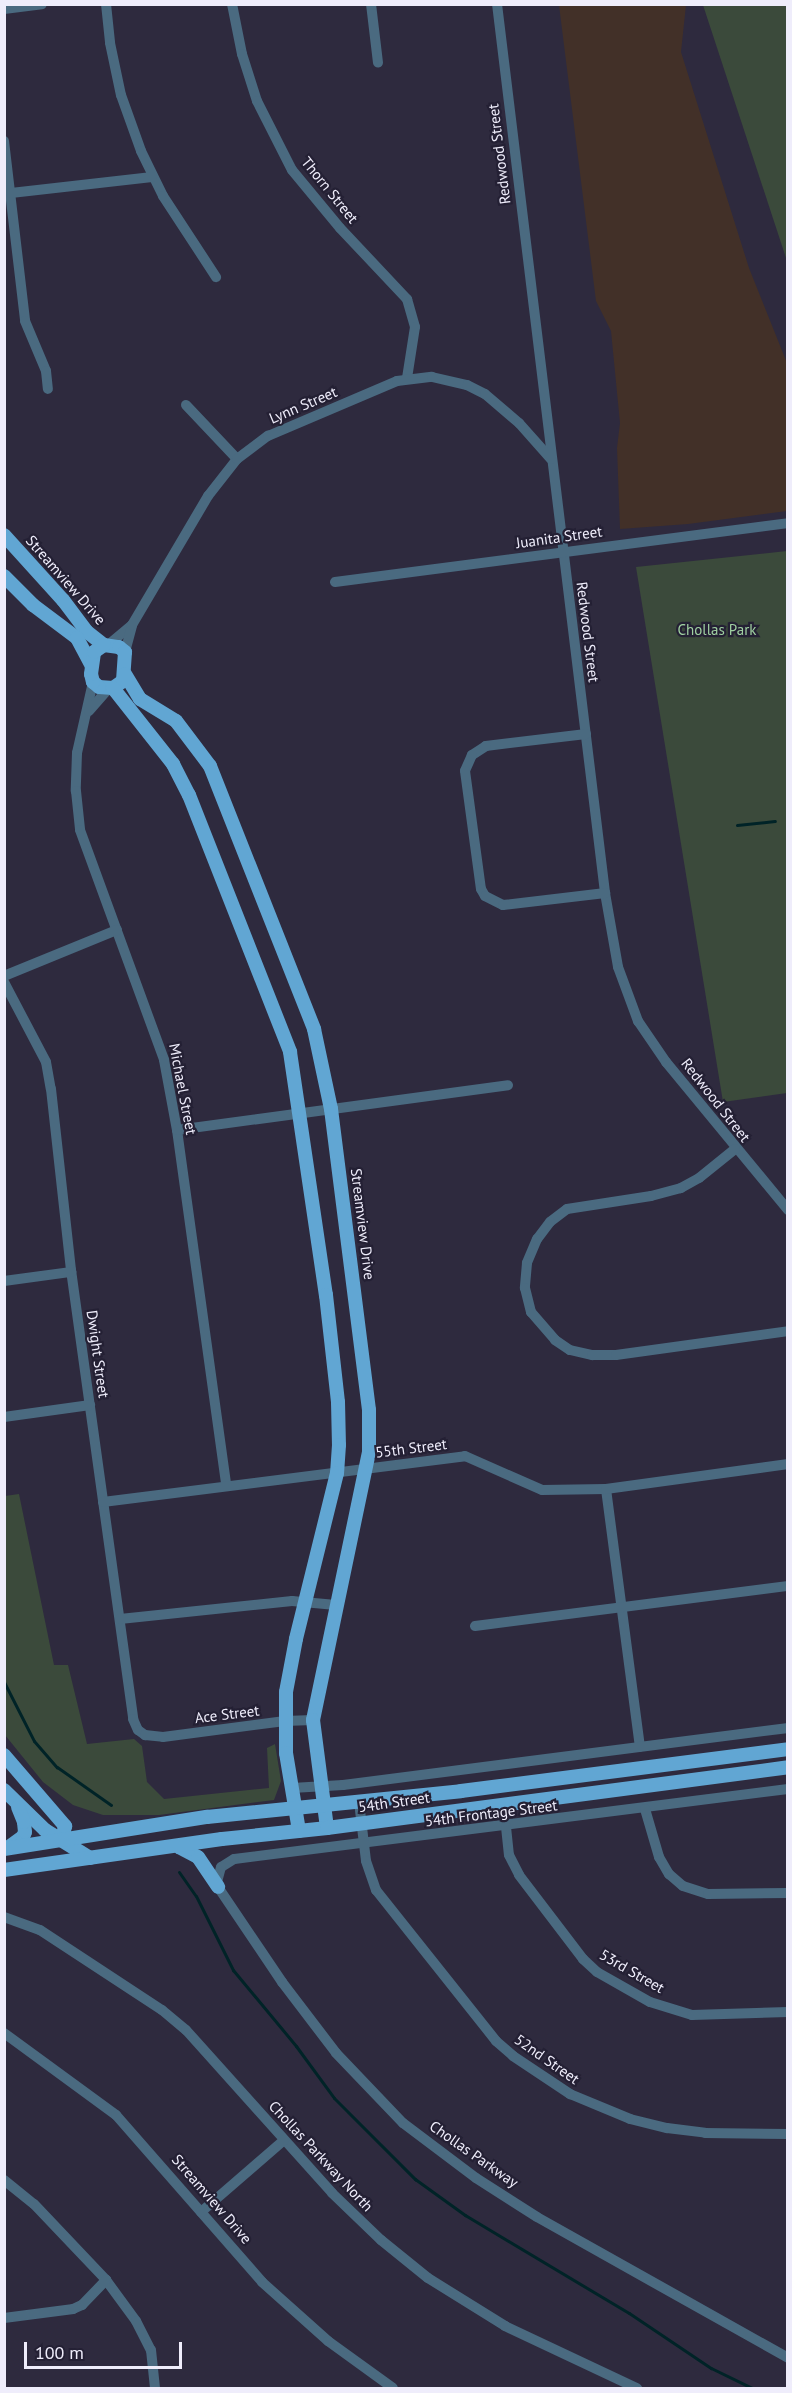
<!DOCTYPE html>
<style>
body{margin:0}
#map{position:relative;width:792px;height:2393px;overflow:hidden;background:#2e2a3e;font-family:"PT Sans",sans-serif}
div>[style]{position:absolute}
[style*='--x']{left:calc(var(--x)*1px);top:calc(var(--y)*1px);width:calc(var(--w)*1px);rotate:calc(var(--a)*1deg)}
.education>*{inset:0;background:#423028}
.green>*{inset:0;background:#3b4a3b}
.stream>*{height:3px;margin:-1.5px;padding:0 1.5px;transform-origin:1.5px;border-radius:1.5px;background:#002327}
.minor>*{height:10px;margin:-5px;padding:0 5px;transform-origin:5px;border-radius:5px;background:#4a6a80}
.major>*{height:14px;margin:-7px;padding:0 7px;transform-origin:7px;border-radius:7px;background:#61a6d3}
span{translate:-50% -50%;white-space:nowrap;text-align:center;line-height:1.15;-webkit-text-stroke:4.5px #242034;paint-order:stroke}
.street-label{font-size:15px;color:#efedfb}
.park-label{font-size:15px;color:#a0d0a1}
.frame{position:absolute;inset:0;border:6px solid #efedfb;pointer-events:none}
.scale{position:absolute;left:24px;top:2342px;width:158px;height:27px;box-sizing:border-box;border:3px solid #efedfb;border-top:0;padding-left:8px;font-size:18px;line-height:21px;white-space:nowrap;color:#efedfb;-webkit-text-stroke:4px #242034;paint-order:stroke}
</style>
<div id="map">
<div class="education">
<i style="clip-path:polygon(559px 5px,686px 5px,681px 52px,749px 268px,787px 363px,787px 511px,688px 524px,620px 529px,617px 448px,620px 423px,611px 331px,596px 301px)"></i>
</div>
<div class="green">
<i style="clip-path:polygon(703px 5px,787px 5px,787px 261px)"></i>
<i style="clip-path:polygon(787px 551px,787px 1093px,723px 1102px,636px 567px)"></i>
<i style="clip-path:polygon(19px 1494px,54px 1665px,68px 1665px,87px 1744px,134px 1739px,142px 1746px,147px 1782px,164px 1799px,269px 1788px,267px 1748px,275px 1744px,281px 1781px,274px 1800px,159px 1815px,103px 1815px,73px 1805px,43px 1782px,5px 1735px,5px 1496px)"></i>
</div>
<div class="stream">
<i style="--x:737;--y:825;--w:38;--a:-6"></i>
<i style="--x:4;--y:1682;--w:66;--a:63"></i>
<i style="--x:34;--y:1741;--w:35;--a:49"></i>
<i style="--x:57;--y:1767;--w:66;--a:35.1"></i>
<i style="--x:179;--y:1872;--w:29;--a:55"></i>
<i style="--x:196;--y:1896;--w:83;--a:63.4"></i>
<i style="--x:233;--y:1970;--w:99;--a:50.3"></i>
<i style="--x:296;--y:2046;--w:64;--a:53.8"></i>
<i style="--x:334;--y:2098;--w:115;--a:45"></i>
<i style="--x:415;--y:2179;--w:62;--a:35.8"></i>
<i style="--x:465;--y:2215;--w:191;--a:30.9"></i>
<i style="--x:629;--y:2313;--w:99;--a:33.9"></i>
<i style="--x:711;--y:2368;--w:46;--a:26"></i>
</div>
<div class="minor">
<i style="--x:106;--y:4;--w:39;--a:84"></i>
<i style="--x:110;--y:43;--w:53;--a:78.1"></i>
<i style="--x:121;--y:95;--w:59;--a:70.3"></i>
<i style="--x:141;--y:151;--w:50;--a:63.9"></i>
<i style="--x:163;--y:196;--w:97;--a:56.8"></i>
<i style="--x:232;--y:4;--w:51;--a:78.7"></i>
<i style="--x:242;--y:54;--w:49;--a:72.3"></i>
<i style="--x:257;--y:101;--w:77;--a:63.1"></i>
<i style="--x:292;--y:170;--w:75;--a:50.4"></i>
<i style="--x:340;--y:228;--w:98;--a:46.7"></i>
<i style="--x:407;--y:299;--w:29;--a:74"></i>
<i style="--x:415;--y:327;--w:52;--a:98.9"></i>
<i style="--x:371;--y:4;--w:59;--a:83.2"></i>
<i style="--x:497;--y:4;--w:896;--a:83.07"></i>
<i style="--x:605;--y:893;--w:75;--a:80"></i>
<i style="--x:618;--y:967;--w:58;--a:69.7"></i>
<i style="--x:638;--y:1021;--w:50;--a:55.7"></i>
<i style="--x:666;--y:1062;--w:192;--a:50.5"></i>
<i style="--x:4;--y:9;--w:38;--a:-7"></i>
<i style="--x:4;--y:141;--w:181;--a:83.3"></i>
<i style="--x:25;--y:321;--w:54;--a:67.2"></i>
<i style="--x:46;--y:371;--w:18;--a:84"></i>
<i style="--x:11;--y:193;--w:142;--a:-6.5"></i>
<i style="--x:186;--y:405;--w:74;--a:46.6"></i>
<i style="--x:335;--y:582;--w:457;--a:-7.4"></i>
<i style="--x:108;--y:645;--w:30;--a:-40"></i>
<i style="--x:125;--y:652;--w:28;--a:-75"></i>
<i style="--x:132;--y:625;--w:150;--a:-59.5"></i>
<i style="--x:208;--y:496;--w:47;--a:-51.9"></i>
<i style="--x:237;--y:459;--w:39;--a:-37"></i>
<i style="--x:268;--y:436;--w:140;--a:-23.1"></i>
<i style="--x:397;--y:381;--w:35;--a:-7"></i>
<i style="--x:432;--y:377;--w:36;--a:13"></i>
<i style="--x:467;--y:385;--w:20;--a:27"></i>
<i style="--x:485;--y:394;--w:45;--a:40.5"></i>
<i style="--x:519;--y:423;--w:48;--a:48.4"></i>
<i style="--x:93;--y:682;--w:73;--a:102.7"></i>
<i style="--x:77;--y:753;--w:38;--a:92"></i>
<i style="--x:76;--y:791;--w:39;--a:84"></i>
<i style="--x:80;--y:830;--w:245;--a:69.9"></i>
<i style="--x:164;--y:1060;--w:71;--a:79.5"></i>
<i style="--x:177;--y:1130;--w:358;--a:82.1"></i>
<i style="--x:89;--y:711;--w:30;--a:-49"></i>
<i style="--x:586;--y:734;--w:101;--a:173.2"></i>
<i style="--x:486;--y:746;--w:17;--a:147"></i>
<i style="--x:472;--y:755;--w:17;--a:114"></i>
<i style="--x:465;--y:771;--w:119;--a:82.3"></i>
<i style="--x:481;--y:889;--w:8;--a:60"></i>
<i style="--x:485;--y:896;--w:20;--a:27"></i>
<i style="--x:503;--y:905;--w:103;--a:-6.7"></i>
<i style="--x:4;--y:976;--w:122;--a:-22.2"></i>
<i style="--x:4;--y:982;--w:90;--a:62.3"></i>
<i style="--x:46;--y:1062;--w:27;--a:80"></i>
<i style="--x:51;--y:1089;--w:182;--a:83.7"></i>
<i style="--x:71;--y:1270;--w:453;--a:82.1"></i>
<i style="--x:133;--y:1719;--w:12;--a:66"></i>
<i style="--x:138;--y:1730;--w:9;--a:36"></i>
<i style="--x:145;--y:1735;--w:18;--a:6"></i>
<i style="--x:163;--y:1737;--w:123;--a:-7.5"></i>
<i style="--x:285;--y:1721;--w:28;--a:-2"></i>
<i style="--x:177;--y:1130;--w:334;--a:-7.7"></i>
<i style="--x:735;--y:1149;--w:46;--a:141.1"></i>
<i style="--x:699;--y:1178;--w:21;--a:151"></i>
<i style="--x:681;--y:1188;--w:31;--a:165"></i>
<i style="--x:651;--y:1196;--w:85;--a:171.2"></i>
<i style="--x:567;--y:1209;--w:21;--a:143"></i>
<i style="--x:550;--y:1222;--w:21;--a:127"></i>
<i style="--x:537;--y:1239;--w:26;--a:113"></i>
<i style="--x:527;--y:1263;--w:25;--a:95"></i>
<i style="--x:525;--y:1288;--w:25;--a:76"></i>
<i style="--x:531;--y:1312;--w:37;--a:49"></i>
<i style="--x:555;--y:1340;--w:18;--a:34"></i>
<i style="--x:570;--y:1350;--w:23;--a:13"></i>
<i style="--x:592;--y:1355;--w:24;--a:0"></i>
<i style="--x:616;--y:1355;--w:174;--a:-7.9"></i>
<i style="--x:4;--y:1281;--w:68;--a:-7.7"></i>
<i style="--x:4;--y:1417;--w:87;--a:-7.9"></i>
<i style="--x:606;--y:1489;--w:260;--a:82.5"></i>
<i style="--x:103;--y:1502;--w:365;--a:-7.2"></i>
<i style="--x:465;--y:1456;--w:84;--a:23.8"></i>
<i style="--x:542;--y:1490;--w:64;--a:-0.9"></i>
<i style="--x:606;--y:1489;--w:184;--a:-7.8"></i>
<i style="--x:120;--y:1619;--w:173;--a:-6"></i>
<i style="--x:292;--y:1601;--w:44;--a:5.2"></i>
<i style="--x:475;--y:1626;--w:316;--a:-7.3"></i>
<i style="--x:292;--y:1788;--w:51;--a:-3.4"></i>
<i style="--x:343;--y:1785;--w:449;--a:-7.3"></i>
<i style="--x:788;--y:1789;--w:558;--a:172.8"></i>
<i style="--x:234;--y:1859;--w:15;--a:148"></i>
<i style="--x:221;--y:1867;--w:16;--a:105"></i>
<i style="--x:217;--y:1882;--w:5;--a:79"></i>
<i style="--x:218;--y:1887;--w:115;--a:56"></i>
<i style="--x:282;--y:1982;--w:89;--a:52.7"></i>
<i style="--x:336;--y:2053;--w:97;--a:46.3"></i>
<i style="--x:403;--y:2123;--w:91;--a:37"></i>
<i style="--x:476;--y:2178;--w:72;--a:32.6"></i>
<i style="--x:537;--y:2217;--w:288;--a:29.3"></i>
<i style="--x:359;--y:1802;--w:59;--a:83.2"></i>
<i style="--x:366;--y:1861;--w:31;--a:71"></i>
<i style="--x:376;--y:1890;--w:193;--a:51.5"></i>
<i style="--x:496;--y:2041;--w:23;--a:41"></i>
<i style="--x:513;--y:2056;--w:69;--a:33.7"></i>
<i style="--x:570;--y:2094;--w:65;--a:22.6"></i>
<i style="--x:630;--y:2119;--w:38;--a:14"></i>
<i style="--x:667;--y:2128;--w:38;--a:7"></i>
<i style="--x:705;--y:2133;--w:83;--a:0.7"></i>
<i style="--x:645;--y:1809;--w:50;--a:73.7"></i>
<i style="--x:659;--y:1857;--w:20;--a:60"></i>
<i style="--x:669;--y:1874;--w:18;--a:41"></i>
<i style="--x:683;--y:1886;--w:26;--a:18"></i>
<i style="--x:708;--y:1894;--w:80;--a:-0.7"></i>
<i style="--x:506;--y:1827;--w:28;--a:84"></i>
<i style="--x:509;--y:1855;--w:22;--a:63"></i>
<i style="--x:519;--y:1875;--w:106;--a:52.7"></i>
<i style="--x:583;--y:1959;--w:19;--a:43"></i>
<i style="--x:597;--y:1972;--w:61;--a:29.5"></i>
<i style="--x:650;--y:2002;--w:44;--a:17.2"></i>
<i style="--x:692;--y:2015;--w:96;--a:-1.8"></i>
<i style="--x:4;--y:1917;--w:38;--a:20"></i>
<i style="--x:40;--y:1930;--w:146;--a:33.3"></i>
<i style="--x:162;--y:2010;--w:31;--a:40"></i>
<i style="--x:186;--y:2030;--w:219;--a:48.1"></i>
<i style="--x:332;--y:2193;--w:68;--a:43.8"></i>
<i style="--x:381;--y:2240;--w:60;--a:39"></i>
<i style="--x:428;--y:2278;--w:91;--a:31.9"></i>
<i style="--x:505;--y:2326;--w:146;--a:25.2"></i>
<i style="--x:4;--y:2033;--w:139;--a:36.2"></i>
<i style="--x:116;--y:2115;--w:222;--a:48.8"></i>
<i style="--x:262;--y:2282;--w:89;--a:41.8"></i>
<i style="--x:328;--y:2341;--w:80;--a:35.9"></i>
<i style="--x:4;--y:2180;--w:38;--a:39"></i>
<i style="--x:34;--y:2204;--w:105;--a:46.5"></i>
<i style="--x:106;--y:2280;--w:51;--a:53.8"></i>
<i style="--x:136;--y:2321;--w:33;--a:63"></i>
<i style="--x:151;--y:2350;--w:38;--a:84"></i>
<i style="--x:201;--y:2212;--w:110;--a:-40.9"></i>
<i style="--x:4;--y:2318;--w:70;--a:-7.4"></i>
<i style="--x:73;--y:2309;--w:10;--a:-24"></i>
<i style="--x:82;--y:2305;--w:35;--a:-46"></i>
</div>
<div class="major">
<i style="--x:4;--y:535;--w:88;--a:47.8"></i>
<i style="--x:63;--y:600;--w:39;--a:53"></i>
<i style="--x:86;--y:631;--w:23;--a:38"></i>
<i style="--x:4;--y:576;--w:41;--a:45"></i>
<i style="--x:33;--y:605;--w:55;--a:36.9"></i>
<i style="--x:77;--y:638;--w:30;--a:62"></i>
<i style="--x:104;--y:645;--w:15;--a:8"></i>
<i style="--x:119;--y:647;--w:8;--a:40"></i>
<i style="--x:125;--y:652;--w:29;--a:94"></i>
<i style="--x:123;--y:681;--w:12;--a:145"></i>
<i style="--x:113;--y:688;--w:14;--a:-176"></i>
<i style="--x:99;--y:687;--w:8;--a:-140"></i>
<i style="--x:93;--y:682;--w:8;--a:-104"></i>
<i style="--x:91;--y:674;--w:22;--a:-82"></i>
<i style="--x:94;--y:652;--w:12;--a:-35"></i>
<i style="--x:125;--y:674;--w:29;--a:59"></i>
<i style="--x:140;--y:699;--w:42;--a:31.4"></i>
<i style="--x:176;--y:721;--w:56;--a:52.9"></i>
<i style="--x:210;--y:766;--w:283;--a:68.4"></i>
<i style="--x:314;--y:1029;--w:82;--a:78"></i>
<i style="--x:331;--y:1109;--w:303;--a:82.8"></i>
<i style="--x:369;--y:1410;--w:42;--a:90"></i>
<i style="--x:369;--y:1452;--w:274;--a:101.8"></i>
<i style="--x:313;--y:1720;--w:109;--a:82.6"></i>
<i style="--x:113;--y:688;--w:97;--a:51.7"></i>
<i style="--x:173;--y:764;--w:35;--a:63"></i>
<i style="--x:189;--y:795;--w:276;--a:68.5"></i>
<i style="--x:290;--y:1052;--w:246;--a:81.6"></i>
<i style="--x:326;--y:1295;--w:108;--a:83.6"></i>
<i style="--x:338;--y:1402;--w:43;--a:88.7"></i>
<i style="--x:339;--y:1445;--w:28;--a:94"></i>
<i style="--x:337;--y:1473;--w:171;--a:103.9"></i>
<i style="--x:296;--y:1639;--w:54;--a:100.7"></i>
<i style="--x:286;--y:1692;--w:61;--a:90"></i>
<i style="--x:286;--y:1753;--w:79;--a:80.5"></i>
<i style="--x:4;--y:1755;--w:94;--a:49.3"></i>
<i style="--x:65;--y:1826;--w:14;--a:102"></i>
<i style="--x:4;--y:1790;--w:57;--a:44.3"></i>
<i style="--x:45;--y:1830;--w:53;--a:31.9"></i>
<i style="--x:9;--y:1847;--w:17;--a:-36"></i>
<i style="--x:23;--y:1837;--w:5;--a:-68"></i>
<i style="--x:25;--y:1832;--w:10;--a:-96"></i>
<i style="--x:24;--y:1822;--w:16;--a:-112"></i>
<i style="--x:179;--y:1847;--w:21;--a:28"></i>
<i style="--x:198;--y:1857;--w:36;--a:56"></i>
<i style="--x:4;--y:1849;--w:206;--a:-9"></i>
<i style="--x:207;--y:1817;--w:255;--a:-5.8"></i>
<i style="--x:461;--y:1791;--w:330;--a:-7.3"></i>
<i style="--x:4;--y:1870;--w:220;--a:-8.1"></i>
<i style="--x:222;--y:1839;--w:106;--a:-6"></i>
<i style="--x:327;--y:1828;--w:465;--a:-7.5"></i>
</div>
<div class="street-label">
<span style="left:499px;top:154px;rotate:-97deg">Redwood Street</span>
<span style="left:330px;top:190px;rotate:51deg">Thorn Street</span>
<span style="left:303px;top:405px;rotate:-23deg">Lynn Street</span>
<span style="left:559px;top:537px;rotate:-8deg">Juanita Street</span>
<span style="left:66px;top:580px;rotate:49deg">Streamview Drive</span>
<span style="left:588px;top:632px;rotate:83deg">Redwood Street</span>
<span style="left:183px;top:1089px;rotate:79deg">Michael Street</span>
<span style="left:716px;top:1100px;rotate:52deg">Redwood Street</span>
<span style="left:363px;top:1224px;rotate:83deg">Streamview Drive</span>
<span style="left:98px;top:1354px;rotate:82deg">Dwight Street</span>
<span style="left:411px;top:1448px;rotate:-7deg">55th Street</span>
<span style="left:227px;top:1714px;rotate:-7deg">Ace Street</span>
<span style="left:394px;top:1802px;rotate:-8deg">54th Street</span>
<span style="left:491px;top:1813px;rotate:-7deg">54th Frontage Street</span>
<span style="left:632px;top:1971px;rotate:30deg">53rd Street</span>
<span style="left:547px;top:2059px;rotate:35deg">52nd Street</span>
<span style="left:474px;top:2154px;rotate:35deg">Chollas Parkway</span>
<span style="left:321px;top:2156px;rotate:47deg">Chollas Parkway North</span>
<span style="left:212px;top:2199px;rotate:49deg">Streamview Drive</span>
</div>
<div class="park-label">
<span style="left:717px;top:630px">Chollas Park</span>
</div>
<div class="frame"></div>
<div class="scale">100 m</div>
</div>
